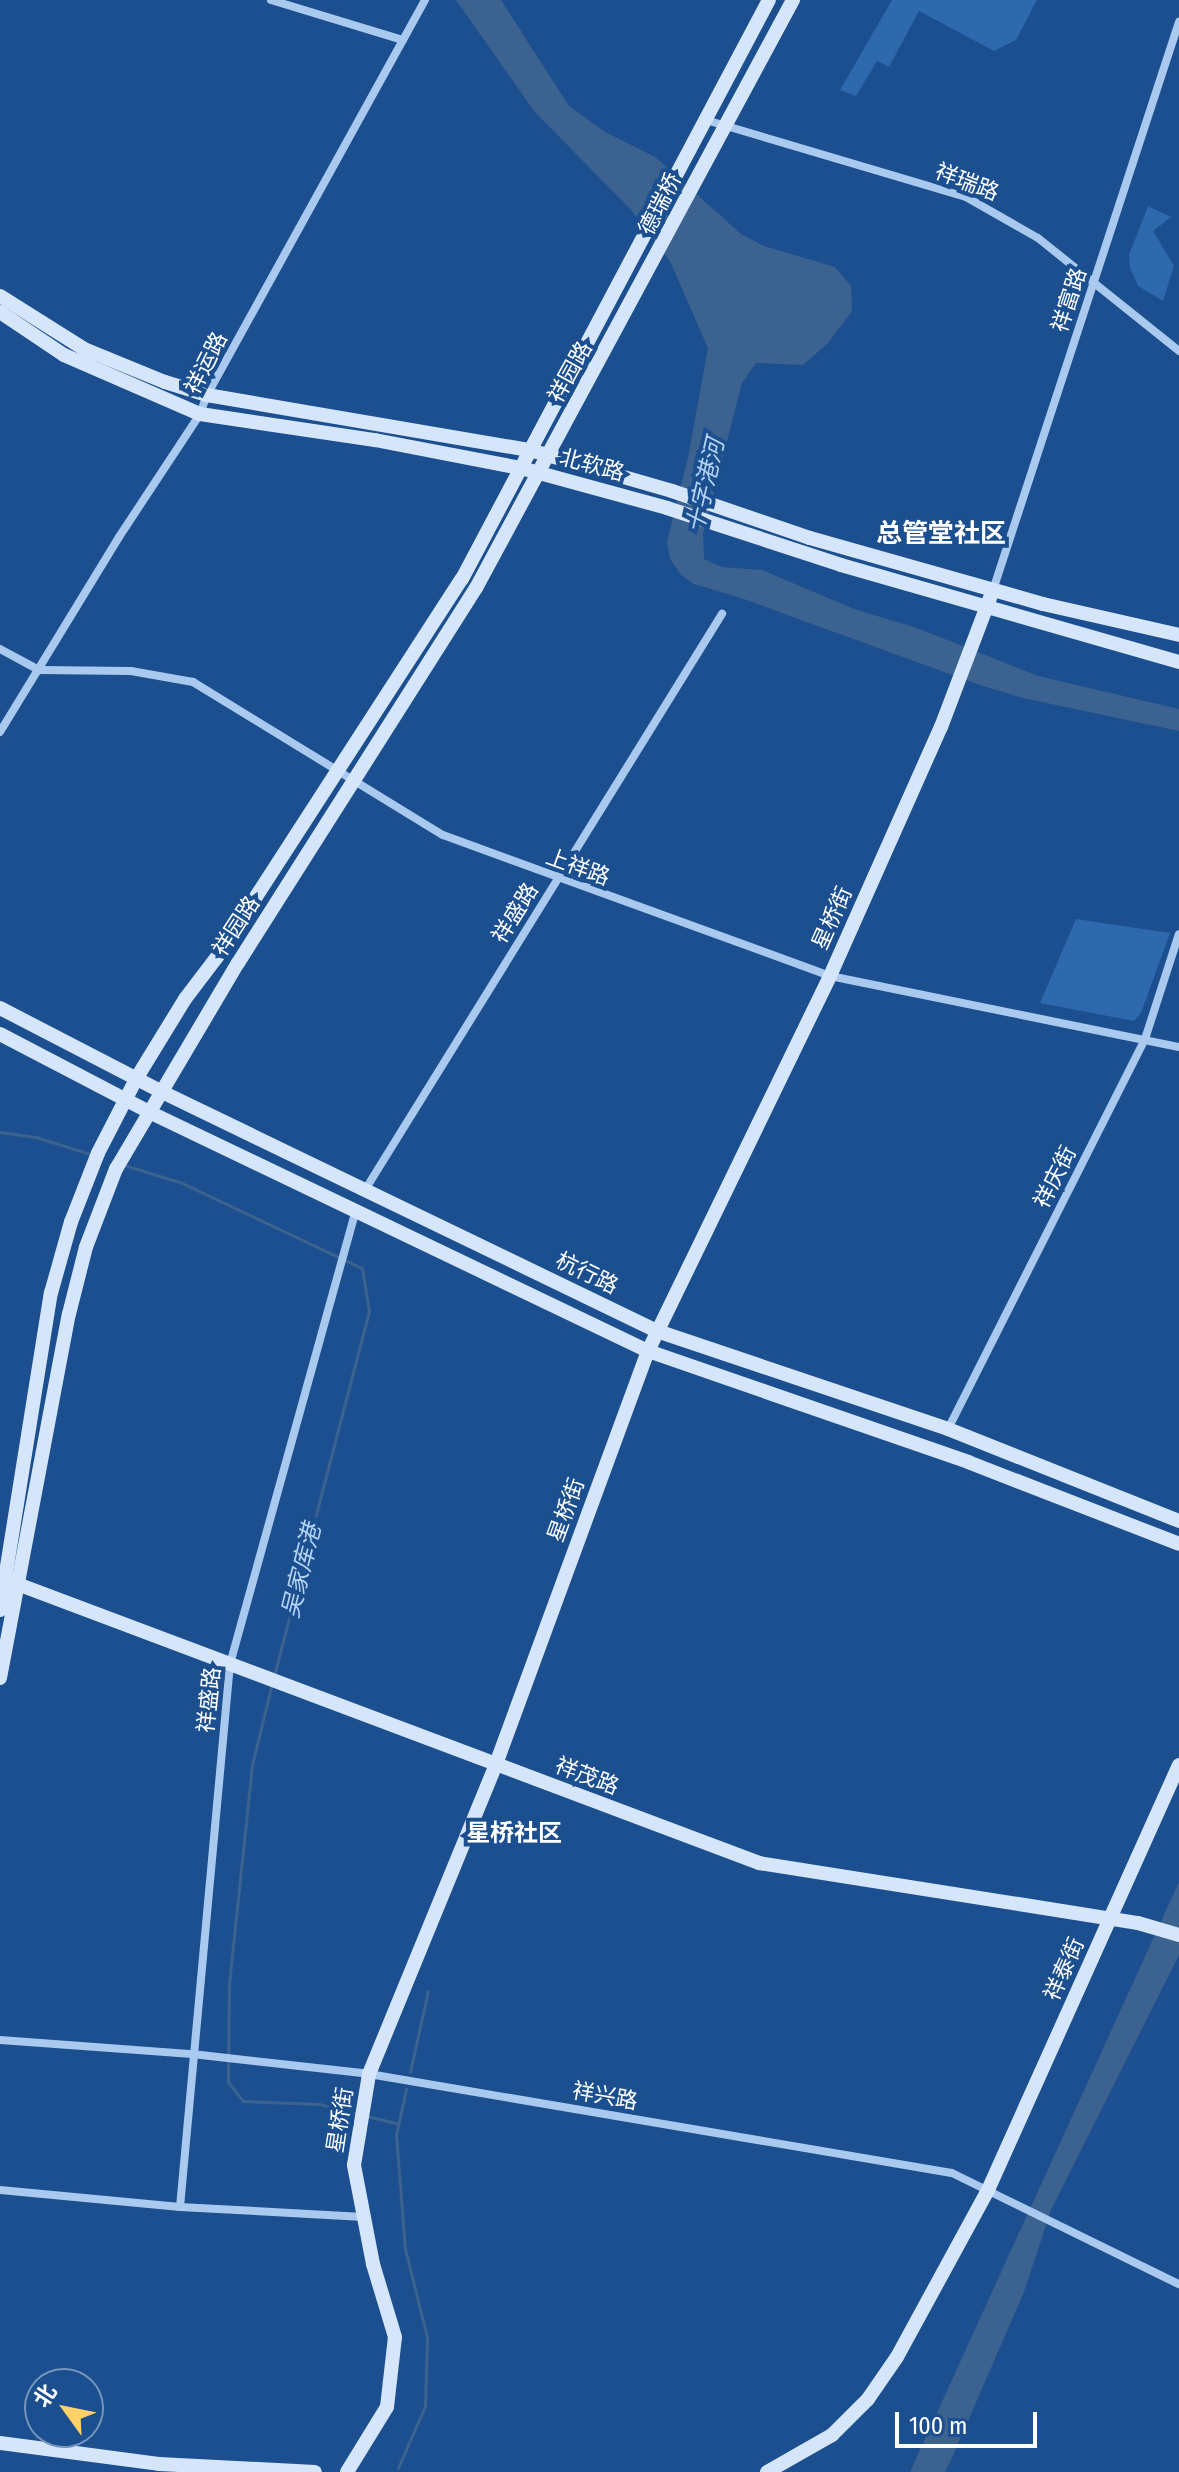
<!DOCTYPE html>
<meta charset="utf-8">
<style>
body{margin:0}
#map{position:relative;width:1179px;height:2472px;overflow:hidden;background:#1b4f8f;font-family:"Fira Sans Condensed","Noto Sans SC",sans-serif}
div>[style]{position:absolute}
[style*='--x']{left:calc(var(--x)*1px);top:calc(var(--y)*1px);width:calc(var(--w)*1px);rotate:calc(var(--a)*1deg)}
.green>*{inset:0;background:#2e69ad}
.water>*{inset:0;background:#3c6290}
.stream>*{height:3px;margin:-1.5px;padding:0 1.5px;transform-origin:1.5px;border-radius:1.5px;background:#3c6290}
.street>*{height:8px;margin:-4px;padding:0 4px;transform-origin:4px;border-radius:4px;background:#a9c9ee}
.secondary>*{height:14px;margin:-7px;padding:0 7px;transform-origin:7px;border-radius:7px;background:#d6e6fa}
span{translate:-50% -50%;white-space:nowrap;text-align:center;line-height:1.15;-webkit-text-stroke:8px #1b4f8f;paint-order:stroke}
.street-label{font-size:22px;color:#fff}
.water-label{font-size:24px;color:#b5d3f5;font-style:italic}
.neighbourhood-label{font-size:24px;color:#fff;font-weight:700}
.quarter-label{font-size:26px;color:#fff;font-weight:700}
.north{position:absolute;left:24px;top:2368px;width:80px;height:80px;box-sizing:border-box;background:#1b4f8f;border:2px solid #7695bc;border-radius:50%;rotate:303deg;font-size:22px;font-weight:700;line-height:32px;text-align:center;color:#fff}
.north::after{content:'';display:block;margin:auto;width:28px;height:36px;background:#ffd166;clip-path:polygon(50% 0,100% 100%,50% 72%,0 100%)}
.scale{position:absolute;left:895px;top:2412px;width:142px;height:36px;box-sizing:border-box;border:4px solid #fff;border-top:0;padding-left:10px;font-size:24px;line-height:28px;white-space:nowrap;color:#fff;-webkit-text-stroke:6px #1b4f8f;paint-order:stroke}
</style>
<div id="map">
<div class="green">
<i style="clip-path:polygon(892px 0,1037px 0,1016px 40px,994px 51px,919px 11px,889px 67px,877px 61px,856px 96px,840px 90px)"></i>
<i style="clip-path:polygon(1148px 206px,1171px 217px,1153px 231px,1174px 266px,1163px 301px,1138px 286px,1130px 268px,1129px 255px)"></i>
<i style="clip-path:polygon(1076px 919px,1170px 933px,1141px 1013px,1134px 1021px,1040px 1003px)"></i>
</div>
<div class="water">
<i style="clip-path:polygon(456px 0,501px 0,569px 106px,605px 132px,655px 157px,741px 234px,764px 246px,835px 267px,851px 286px,852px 311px,828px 343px,803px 365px,756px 363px,742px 383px,703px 534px,704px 559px,722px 567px,762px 570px,854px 609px,917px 628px,1038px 676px,1179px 709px,1179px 731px,1023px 698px,980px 685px,741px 598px,694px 584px,681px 575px,670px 559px,667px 542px,688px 457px,708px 348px,670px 261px,631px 210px,534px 111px)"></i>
<i style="clip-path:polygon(1179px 1882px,1179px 1955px,1051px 2210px,1024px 2292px,951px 2460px,945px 2472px,910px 2472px)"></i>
</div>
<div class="stream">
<i style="--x:0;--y:1132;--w:36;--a:8"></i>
<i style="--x:36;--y:1137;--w:57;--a:17.5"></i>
<i style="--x:124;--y:1165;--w:61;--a:17.2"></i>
<i style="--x:182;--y:1183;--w:199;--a:25.3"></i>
<i style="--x:362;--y:1268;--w:44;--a:80.8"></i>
<i style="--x:369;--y:1311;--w:377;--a:104.6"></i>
<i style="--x:272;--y:1683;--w:84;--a:103.7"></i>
<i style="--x:252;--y:1765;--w:220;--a:96"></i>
<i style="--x:229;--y:1984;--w:98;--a:90.6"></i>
<i style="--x:228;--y:2082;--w:24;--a:52"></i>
<i style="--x:243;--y:2101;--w:76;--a:2.3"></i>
<i style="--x:319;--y:2104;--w:38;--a:14"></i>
<i style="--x:410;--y:2072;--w:83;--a:-77.5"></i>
<i style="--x:367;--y:2116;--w:32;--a:14"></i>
<i style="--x:398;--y:2468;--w:68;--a:-66.5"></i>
<i style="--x:425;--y:2406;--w:69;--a:-88.3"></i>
<i style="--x:427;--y:2337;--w:91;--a:-104"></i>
<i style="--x:405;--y:2249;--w:114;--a:-94.5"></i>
<i style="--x:396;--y:2135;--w:47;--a:-77.7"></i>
</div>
<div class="street">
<i style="--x:271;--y:0;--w:138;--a:16.9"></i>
<i style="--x:706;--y:120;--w:271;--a:16.5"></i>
<i style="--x:966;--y:197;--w:83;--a:29.7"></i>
<i style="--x:1038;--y:238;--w:181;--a:38.7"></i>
<i style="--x:993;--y:590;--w:598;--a:-71.87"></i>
<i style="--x:0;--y:649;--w:44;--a:28.3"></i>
<i style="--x:39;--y:670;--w:92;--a:0.6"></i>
<i style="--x:131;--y:671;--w:63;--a:10.1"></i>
<i style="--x:193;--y:682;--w:293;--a:31.5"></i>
<i style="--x:443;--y:835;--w:412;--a:20"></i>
<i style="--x:830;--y:976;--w:356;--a:11.5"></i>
<i style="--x:0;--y:732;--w:228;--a:-58.6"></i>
<i style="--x:119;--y:537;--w:147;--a:-56.6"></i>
<i style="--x:200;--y:414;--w:20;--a:-70"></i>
<i style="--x:207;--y:395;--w:451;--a:-61.1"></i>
<i style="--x:365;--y:1190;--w:678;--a:-58.21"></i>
<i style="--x:948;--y:1429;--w:437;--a:-63.2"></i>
<i style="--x:1145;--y:1039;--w:110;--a:-72.1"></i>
<i style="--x:0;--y:2040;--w:193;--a:4.2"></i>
<i style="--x:192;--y:2054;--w:178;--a:6.4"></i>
<i style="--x:369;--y:2074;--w:591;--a:9.64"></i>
<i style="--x:952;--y:2173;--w:253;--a:26.1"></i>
<i style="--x:0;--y:2190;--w:181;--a:5.4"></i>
<i style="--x:180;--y:2207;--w:184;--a:3.1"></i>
<i style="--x:180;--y:2207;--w:545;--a:-84.74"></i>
<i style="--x:230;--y:1664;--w:469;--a:-74.5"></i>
</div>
<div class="secondary">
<i style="--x:0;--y:296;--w:99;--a:32.2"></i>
<i style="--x:84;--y:349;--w:87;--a:22.2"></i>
<i style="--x:165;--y:382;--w:44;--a:17.2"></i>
<i style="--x:207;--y:395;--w:328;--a:9.7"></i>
<i style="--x:530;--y:450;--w:148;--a:16.1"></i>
<i style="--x:672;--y:491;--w:146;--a:18.8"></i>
<i style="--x:810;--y:538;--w:242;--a:15.8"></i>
<i style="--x:1043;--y:604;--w:139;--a:12.8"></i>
<i style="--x:0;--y:312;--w:77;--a:33.9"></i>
<i style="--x:64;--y:355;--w:148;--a:23.5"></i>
<i style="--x:200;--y:414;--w:177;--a:8.5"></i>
<i style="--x:375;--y:440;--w:149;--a:10.9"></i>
<i style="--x:521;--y:468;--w:151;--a:15.3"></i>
<i style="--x:667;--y:508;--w:183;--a:18.1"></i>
<i style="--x:841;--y:565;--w:352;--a:16"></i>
<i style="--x:0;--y:1008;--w:180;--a:27.4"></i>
<i style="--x:160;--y:1091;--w:552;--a:25.78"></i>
<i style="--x:657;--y:1331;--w:307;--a:18.6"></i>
<i style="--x:948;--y:1429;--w:249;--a:21.7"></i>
<i style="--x:0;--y:1034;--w:166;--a:27.6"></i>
<i style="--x:147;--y:1111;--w:556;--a:25.6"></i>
<i style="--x:648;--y:1351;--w:339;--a:19.1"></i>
<i style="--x:968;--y:1462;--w:226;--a:21.2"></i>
<i style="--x:12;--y:1582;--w:798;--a:20.61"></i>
<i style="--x:759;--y:1863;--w:384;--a:9"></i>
<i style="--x:1138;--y:1923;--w:43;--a:16.3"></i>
<i style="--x:0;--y:1610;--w:321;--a:-80.9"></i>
<i style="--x:51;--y:1293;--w:74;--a:-74.3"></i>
<i style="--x:71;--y:1222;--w:74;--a:-68.6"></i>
<i style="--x:98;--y:1153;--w:83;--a:-62.8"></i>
<i style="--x:136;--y:1079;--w:94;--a:-58.5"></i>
<i style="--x:185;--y:999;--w:53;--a:-52.7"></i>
<i style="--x:217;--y:957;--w:450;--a:-57.1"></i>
<i style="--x:462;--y:579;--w:655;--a:-62.07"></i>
<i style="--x:0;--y:1678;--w:370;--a:-79.3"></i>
<i style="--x:69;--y:1314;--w:69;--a:-75.8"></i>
<i style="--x:86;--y:1247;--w:84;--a:-69"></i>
<i style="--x:116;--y:1169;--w:239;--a:-59.4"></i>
<i style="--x:238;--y:963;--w:444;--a:-57.6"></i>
<i style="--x:476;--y:588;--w:668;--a:-61.67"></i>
<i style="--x:0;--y:2443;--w:160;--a:7.5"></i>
<i style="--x:159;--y:2464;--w:156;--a:2.9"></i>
<i style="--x:347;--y:2472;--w:76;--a:-58.4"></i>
<i style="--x:387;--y:2407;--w:70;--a:-83.5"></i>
<i style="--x:395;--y:2337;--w:76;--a:-106.8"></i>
<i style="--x:373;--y:2264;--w:101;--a:-100.9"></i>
<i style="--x:354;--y:2165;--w:92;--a:-80.6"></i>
<i style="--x:369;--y:2074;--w:335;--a:-67.7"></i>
<i style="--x:496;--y:1764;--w:440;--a:-69.8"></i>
<i style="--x:648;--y:1351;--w:417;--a:-64.1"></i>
<i style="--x:830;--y:976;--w:273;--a:-66"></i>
<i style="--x:941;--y:727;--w:147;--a:-69.2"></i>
<i style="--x:767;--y:2472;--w:75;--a:-29.6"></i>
<i style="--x:832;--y:2435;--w:51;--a:-45"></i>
<i style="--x:868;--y:2399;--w:51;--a:-55.4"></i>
<i style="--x:897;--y:2357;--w:190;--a:-61.4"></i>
<i style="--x:988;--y:2190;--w:466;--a:-65.8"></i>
</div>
<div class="street-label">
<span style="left:967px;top:182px;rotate:21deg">祥瑞路</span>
<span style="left:660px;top:204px;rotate:-63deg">德瑞桥</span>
<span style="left:1069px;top:300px;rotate:-72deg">祥富路</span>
<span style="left:206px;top:363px;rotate:-63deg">祥运路</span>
<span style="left:570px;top:372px;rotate:-61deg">祥园路</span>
<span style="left:592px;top:465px;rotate:15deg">北软路</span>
<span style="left:578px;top:867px;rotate:20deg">上祥路</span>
<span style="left:515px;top:913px;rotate:-58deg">祥盛路</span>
<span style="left:832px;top:918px;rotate:-66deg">星桥街</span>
<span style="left:236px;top:926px;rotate:-57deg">祥园路</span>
<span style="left:1055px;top:1177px;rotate:-63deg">祥庆街</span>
<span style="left:587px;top:1273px;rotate:26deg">杭行路</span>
<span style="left:566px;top:1510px;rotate:-70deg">星桥街</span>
<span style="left:209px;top:1700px;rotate:-84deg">祥盛路</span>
<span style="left:587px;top:1776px;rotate:21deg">祥茂路</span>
<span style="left:1064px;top:1969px;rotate:-66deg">祥泰街</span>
<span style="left:605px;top:2096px;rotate:10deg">祥兴路</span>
<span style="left:340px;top:2120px;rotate:-81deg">星桥街</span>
</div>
<div class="water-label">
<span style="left:706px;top:486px;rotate:-77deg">十字港河</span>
<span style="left:302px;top:1571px;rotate:-76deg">吴家库港</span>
</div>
<div class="neighbourhood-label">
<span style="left:514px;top:1834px">星桥社区</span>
</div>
<div class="quarter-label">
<span style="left:941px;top:534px">总管堂社区</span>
</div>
<div class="north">北</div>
<div class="scale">100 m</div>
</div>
